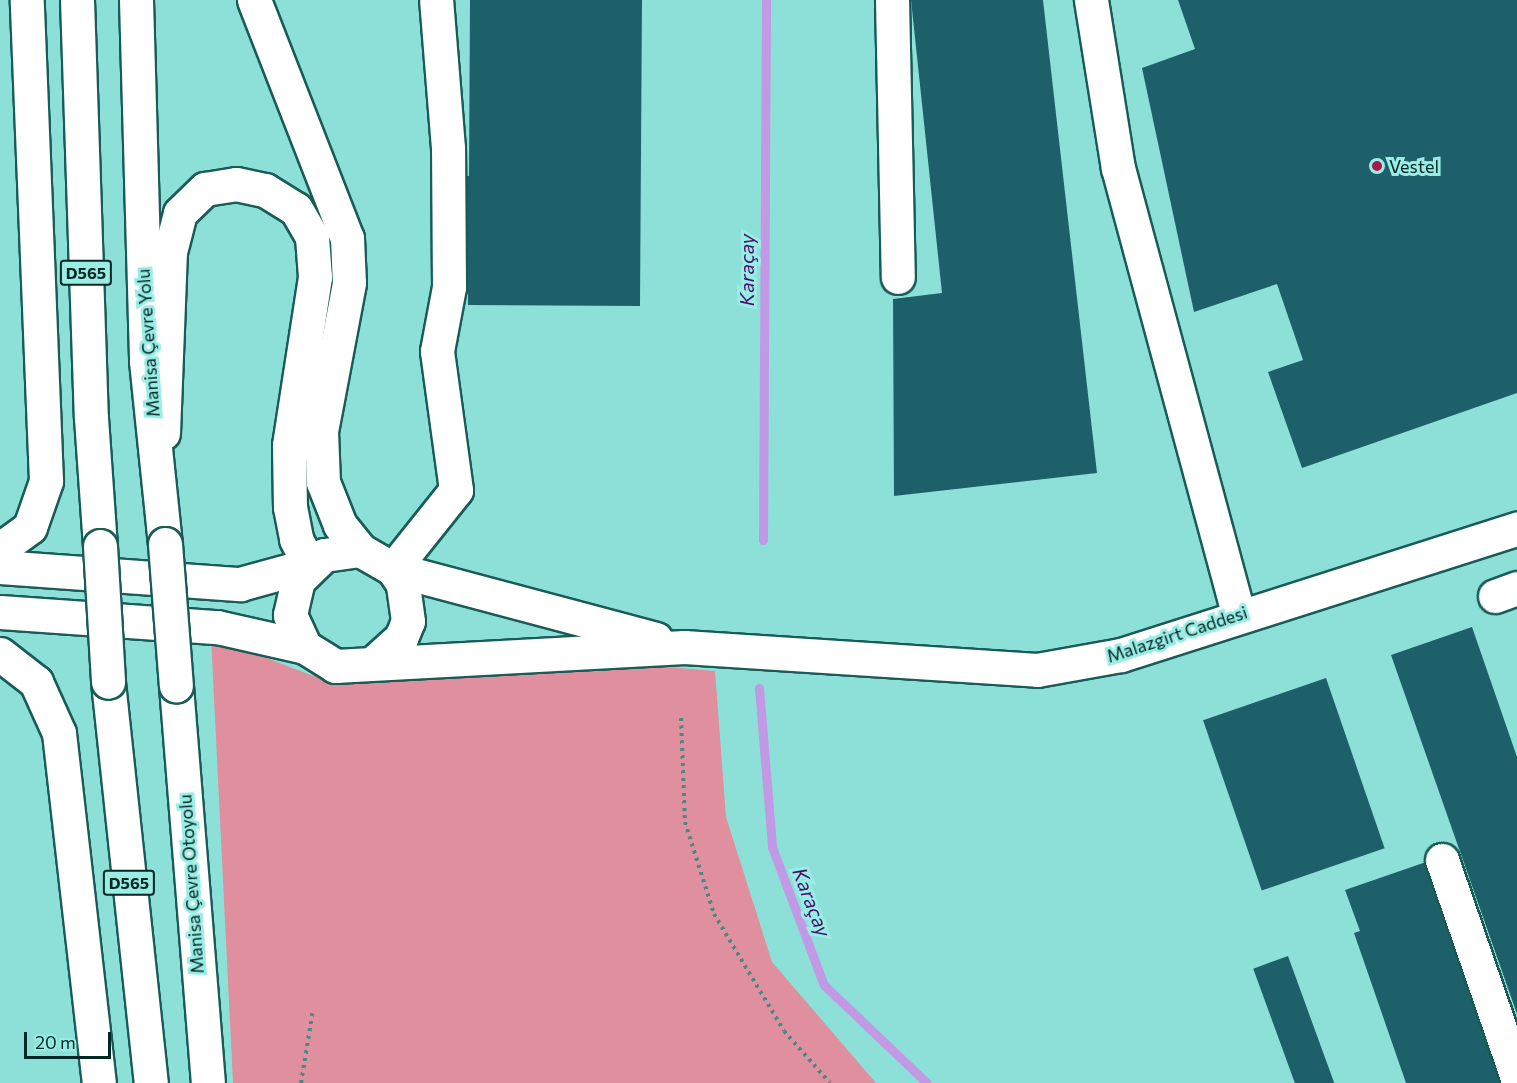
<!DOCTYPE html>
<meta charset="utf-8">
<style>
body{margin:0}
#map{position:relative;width:1517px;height:1083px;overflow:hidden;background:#8de0d8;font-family:Commissioner,sans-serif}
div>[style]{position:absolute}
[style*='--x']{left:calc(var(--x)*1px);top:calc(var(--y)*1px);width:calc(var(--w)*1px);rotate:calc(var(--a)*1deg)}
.green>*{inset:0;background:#df8f9e}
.stream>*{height:9px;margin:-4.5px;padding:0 4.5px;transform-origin:4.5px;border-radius:4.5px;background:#c199e5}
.building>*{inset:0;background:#1e6069;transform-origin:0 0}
.path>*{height:4px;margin-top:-2px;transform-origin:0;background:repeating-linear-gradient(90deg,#4b8882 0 3px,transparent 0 7.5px)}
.roads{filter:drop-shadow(2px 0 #195c57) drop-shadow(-2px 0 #195c57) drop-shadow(0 2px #195c57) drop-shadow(0 -2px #195c57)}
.minor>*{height:33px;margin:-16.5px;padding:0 16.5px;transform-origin:16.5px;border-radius:16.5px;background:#fff}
.major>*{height:33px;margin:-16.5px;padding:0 16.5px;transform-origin:16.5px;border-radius:16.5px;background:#fff}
.highway>*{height:33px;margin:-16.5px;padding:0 16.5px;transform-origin:16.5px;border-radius:16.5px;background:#fff}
.bridges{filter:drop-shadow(2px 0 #195c57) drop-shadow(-2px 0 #195c57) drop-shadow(0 2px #195c57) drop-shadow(0 -2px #195c57)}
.highway-bridge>*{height:33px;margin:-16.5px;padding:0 16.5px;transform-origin:16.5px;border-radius:16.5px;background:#fff}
.dots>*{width:16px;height:16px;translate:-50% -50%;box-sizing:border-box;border:3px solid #9aede5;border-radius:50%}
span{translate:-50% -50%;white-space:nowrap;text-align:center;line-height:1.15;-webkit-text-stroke:6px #9aede5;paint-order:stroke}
.shield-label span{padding:2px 4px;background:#9aede5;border:2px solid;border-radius:4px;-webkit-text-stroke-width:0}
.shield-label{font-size:16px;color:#022724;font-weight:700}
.poi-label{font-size:18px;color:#022724}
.left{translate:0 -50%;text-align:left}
.street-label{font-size:18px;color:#022724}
.water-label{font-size:20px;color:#460e69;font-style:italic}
.scale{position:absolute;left:24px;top:1032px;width:87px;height:27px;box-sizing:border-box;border:3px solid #022724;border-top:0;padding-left:8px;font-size:18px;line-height:21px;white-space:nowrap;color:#022724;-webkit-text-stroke:4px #9aede5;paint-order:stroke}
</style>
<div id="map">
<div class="green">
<i style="clip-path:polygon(211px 637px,319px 678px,388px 681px,552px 657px,715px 671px,726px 817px,772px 962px,876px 1083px,233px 1083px)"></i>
</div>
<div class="stream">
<i style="--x:763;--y:540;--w:540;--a:-89.68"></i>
<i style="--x:759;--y:688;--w:160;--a:85.3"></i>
<i style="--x:772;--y:847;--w:147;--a:69.4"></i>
<i style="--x:824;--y:985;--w:142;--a:43.6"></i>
</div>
<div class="building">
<i style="clip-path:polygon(470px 0,642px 0,640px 306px,468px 305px,468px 243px,441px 242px,441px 175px,469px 176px)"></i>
<i style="clip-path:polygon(911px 0,1043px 0,1097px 473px,894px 496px,893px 299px,942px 293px)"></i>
<i style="clip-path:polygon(1178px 0,1517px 0,1517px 393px,1302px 468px,1268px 372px,1303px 360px,1277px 284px,1194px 312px,1142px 68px,1195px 49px)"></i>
<i style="clip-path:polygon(1472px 627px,1517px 757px,1517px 1014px,1391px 655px)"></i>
<i style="left:1326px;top:678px;width:180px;height:130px;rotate:71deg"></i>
<i style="clip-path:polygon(1426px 862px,1503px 1083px,1406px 1083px,1354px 933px,1360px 931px,1345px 890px)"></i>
<i style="left:1288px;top:956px;width:135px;height:37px;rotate:70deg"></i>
</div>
<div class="path">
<i style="--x:681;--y:718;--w:104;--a:87.8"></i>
<i style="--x:685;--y:822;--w:96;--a:72.5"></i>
<i style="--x:714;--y:914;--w:136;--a:59.1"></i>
<i style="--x:784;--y:1031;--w:69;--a:48.5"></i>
<i style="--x:301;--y:1083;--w:74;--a:-80.7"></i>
</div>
<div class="roads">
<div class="minor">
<i style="--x:892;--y:0;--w:277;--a:88.8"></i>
<i style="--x:1091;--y:0;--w:170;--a:80.9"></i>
<i style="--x:1118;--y:168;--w:462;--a:74.9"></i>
<i style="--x:0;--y:567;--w:241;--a:4.1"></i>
<i style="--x:240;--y:584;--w:72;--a:-15.4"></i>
<i style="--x:393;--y:569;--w:101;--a:-51.4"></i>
<i style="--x:456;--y:490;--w:140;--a:-97.8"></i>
<i style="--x:437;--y:351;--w:65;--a:-79.4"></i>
<i style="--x:449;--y:287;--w:139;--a:-90.4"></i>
<i style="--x:448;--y:148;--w:148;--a:-94.6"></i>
<i style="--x:1495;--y:596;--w:23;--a:-20"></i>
<i style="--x:0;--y:612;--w:218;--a:4"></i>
<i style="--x:217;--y:627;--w:90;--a:12.8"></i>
<i style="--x:1442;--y:860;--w:231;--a:71"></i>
</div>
<div class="major">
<i style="--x:254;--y:0;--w:256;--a:68.7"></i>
<i style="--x:347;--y:238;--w:45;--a:87.5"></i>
<i style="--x:349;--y:283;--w:151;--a:100.7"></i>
<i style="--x:321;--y:431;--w:51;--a:87.8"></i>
<i style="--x:323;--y:482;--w:46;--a:68.4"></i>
<i style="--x:340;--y:525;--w:32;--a:51"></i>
<i style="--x:163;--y:433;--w:181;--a:-87.8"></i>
<i style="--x:170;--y:252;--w:40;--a:-75.6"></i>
<i style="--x:180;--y:213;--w:35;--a:-44"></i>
<i style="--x:205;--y:189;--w:31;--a:-9"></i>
<i style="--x:236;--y:184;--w:30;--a:12"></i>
<i style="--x:265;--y:190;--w:36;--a:32"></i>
<i style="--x:296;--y:209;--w:32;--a:60"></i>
<i style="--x:312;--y:237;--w:40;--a:85.7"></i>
<i style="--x:315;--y:277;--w:170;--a:98.8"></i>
<i style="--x:289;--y:445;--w:62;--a:89.1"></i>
<i style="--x:290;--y:507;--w:33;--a:79"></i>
<i style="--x:296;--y:539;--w:29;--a:63"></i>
<i style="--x:393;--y:569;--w:272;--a:14.9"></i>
<i style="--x:373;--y:663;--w:38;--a:-42"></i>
<i style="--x:401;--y:638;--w:18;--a:-68"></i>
<i style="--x:408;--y:621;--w:37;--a:-98"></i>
<i style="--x:403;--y:584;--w:18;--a:-124"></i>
<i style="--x:393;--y:569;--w:38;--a:-150"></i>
<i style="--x:360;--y:550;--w:36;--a:172"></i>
<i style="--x:324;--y:555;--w:36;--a:136"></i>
<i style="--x:298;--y:580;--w:36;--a:103"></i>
<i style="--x:290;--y:615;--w:35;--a:65"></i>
<i style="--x:305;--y:647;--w:36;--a:32"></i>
<i style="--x:335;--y:666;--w:350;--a:-3.1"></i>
<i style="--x:684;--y:647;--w:354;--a:3.7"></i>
<i style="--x:1037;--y:670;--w:85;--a:-10.1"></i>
<i style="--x:1121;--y:655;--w:416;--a:-17.7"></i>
</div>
<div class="highway">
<i style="--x:77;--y:0;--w:418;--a:88.1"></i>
<i style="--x:91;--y:418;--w:128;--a:86"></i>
<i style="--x:136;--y:0;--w:361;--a:88.4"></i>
<i style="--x:146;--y:361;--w:184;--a:84.1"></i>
<i style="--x:0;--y:549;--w:37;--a:-36"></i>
<i style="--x:30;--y:527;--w:49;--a:-70.8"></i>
<i style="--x:46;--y:481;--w:481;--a:-92.3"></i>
<i style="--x:0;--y:654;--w:46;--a:37.9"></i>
<i style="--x:36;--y:682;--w:56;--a:65.7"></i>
<i style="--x:59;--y:733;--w:352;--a:83.5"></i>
<i style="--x:108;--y:682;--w:403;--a:83.9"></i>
<i style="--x:176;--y:686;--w:398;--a:85.4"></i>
</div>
</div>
<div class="bridges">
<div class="highway-bridge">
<i style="--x:165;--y:544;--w:142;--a:85.6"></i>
<i style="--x:100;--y:546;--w:136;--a:86.6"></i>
</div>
</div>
<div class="dots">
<i style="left:1377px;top:166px;background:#aa174b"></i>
</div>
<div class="shield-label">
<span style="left:86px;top:273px">D565</span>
<span style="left:129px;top:883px">D565</span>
</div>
<div class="poi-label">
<span class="left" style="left:1389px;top:166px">Vestel</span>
</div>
<div class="street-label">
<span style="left:148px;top:343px;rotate:-94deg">Manisa Çevre Yolu</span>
<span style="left:1177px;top:634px;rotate:-18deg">Malazgirt Caddesi</span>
<span style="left:191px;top:884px;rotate:-94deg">Manisa Çevre Otoyolu</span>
</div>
<div class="water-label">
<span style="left:746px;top:270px;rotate:-90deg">Karaçay</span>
<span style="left:812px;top:902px;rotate:69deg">Karaçay</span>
</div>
<div class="scale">20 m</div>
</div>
